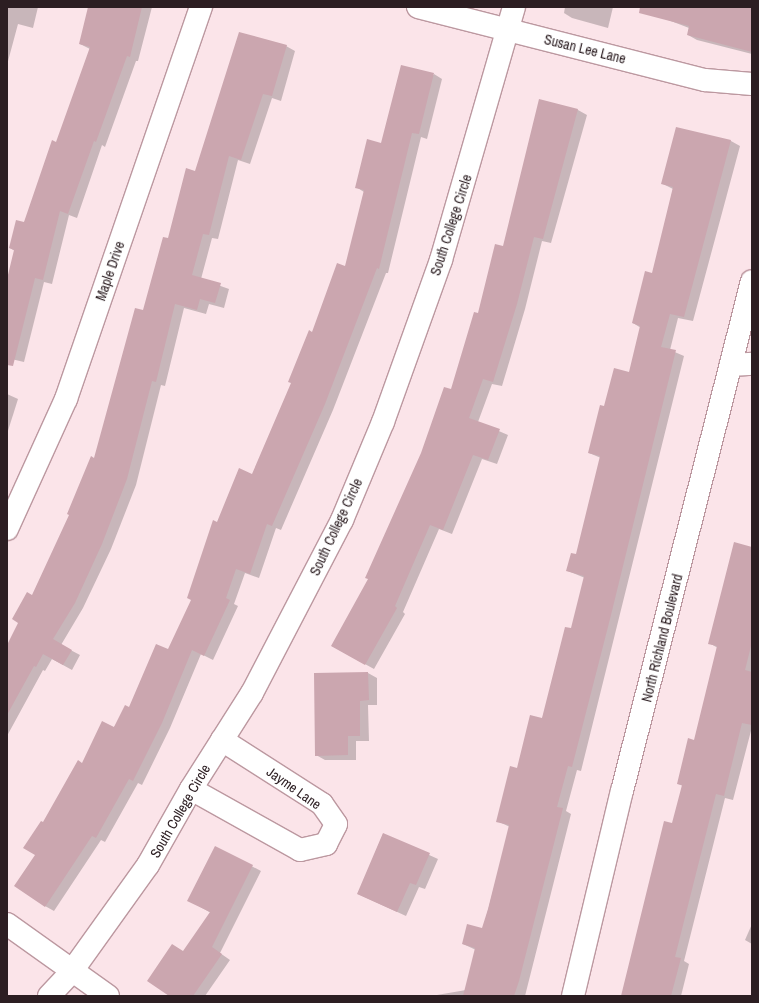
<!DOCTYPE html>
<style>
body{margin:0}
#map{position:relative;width:759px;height:1003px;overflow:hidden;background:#fbe4e9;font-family:"Archivo Narrow",sans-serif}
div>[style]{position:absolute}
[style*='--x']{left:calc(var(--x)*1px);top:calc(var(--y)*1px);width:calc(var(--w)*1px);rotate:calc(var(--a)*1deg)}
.shadow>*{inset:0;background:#0003}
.building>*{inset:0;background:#cba6af}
.roads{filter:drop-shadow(1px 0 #bc98a0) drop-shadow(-1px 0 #bc98a0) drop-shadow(0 1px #bc98a0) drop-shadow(0 -1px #bc98a0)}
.minor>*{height:22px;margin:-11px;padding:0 11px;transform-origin:11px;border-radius:11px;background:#fff}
span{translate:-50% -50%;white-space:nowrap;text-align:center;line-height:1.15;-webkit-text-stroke:3.5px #fff;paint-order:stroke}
.street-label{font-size:14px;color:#2c1e22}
.frame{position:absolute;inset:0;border:8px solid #2c1e22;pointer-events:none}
</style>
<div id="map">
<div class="shadow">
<i style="clip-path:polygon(7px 7px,38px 7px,33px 28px,18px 24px,7px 65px)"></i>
<i style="clip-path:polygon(89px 7px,152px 7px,138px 61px,136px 61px,105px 147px,102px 145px,77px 218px,69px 215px,52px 284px,44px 282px,24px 362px,7px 358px,7px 284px,15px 251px,10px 248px,24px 223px,57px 143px,90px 49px,80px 44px)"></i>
<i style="clip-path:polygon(565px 7px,613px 7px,608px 28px,572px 18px,564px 13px)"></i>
<i style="clip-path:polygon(666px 7px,752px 7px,752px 54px,697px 40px,688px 35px,689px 28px,663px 18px)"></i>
<i style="clip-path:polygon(286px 46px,295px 51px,281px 101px,272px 98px,250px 164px,238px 160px,218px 239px,212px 238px,201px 279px,229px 289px,224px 308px,209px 304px,206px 314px,184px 308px,165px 386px,161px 385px,136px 485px,111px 549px,83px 608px,61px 645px,80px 655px,72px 670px,52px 659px,45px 671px,43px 670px,7px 736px,7px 647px,33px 597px,95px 459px,144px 311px,196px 172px)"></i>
<i style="clip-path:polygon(434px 74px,442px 79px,427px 139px,421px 137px,388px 273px,386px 273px,333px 410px,281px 530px,276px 528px,259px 578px,245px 573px,234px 604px,238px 606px,213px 660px,201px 654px,170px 728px,142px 785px,138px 783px,105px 842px,101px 840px,54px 911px,45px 906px,36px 855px,44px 823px,83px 764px,129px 709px,168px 651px,192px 600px,218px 523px,253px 475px,313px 333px,346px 267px,364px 192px,356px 187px,382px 144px)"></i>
<i style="clip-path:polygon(540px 100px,578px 110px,587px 115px,551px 243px,542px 241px,525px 309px,502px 386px,492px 384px,478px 422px,508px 435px,497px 464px,482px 459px,452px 534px,439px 529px,403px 612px,405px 614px,374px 669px,332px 646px,369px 579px,452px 390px,504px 247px)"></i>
<i style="clip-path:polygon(677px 128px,731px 141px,740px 146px,693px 321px,678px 318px,670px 350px,684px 356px,581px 771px,577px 770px,566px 811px,571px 814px,525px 996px,431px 996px,466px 990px,476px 950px,463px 944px,483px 929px,510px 827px,497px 821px,517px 769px,542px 719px,572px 629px,585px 578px,568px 571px,577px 555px,601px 458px,589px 453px,605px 408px,630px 373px,641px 328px,633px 323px,653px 274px,673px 189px,663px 184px)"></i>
<i style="clip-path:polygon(7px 394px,18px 399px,7px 434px)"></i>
<i style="clip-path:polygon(752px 545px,752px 727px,733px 800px,725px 798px,684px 961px,689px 964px,681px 996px,622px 996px,673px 825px,683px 786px,678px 784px,695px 741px,718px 648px,709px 643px)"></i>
<i style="clip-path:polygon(368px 673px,377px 678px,377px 705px,368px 705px,369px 741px,356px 741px,356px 760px,325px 760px,316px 755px,315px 674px)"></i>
<i style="clip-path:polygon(383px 834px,438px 859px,425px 889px,419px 887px,406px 916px,358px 894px)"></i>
<i style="clip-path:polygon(215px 847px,261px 871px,220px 953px,230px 960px,205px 996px,170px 996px,184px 952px,211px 913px,197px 905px)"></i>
<i style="clip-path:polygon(752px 924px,752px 944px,745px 940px)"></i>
</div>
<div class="building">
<i style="clip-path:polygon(88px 7px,142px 7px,130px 57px,127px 56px,96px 142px,94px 141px,68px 214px,60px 211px,43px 280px,35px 278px,13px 366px,7px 365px,7px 279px,14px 250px,9px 248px,16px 220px,24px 222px,52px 140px,56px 142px,90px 47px,79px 44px)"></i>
<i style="clip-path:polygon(640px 7px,752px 7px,752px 52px,687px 35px,689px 26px,639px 13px)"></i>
<i style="clip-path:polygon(239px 32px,287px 45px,272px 96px,263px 94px,241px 160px,229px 156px,209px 235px,203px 234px,192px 275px,221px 283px,215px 303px,200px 299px,197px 310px,175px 304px,156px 382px,152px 381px,127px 479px,102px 544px,75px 603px,53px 639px,72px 650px,63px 665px,43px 654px,36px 667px,34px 666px,7px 715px,7px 645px,18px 623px,12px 619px,27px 592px,32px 595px,69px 515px,67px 514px,91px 456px,94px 458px,135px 308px,143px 310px,163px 237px,168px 238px,186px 168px,195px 171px)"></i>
<i style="clip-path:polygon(401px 65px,434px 73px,419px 134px,412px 133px,379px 269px,377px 268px,325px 404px,272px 526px,267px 524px,250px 574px,236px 569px,226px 598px,230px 600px,204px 656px,192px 650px,162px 723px,133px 781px,129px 779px,96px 838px,92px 836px,45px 907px,14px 886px,35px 855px,23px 848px,41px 821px,43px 822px,78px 760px,82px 763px,102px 721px,114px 727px,125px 705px,129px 707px,156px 644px,168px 649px,191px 600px,187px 598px,213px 520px,217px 522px,239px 468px,252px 474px,291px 383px,288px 382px,309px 330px,312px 332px,337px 263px,345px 266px,364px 190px,355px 188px,367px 139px,381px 143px)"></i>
<i style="clip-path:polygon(539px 99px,578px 109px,543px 239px,534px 237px,517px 304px,493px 382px,483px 379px,469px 418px,500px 429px,488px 460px,473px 455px,443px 530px,430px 525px,395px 606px,397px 608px,365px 665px,331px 646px,368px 579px,365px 578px,421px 453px,444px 387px,451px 389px,474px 312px,478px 313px,495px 244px,503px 246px)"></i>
<i style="clip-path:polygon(676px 127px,731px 140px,684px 317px,670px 314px,661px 347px,676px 350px,610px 619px,572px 767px,568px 766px,557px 807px,563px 808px,519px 981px,514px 996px,463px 996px,475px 948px,462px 944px,467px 924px,482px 928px,488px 909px,509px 825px,496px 822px,510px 766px,517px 768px,530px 715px,542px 718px,565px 627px,571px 628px,584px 576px,566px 571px,571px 553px,576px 554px,600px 456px,588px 453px,600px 405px,604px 406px,614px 368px,629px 372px,640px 326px,632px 323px,645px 271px,652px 273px,673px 187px,661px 184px)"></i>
<i style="clip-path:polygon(734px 542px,752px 547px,752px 642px,745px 670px,752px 672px,752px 725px,742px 723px,724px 796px,716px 794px,675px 957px,681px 958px,671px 996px,621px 996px,664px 821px,672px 823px,682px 785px,677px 784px,688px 738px,694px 740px,717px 646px,708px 644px)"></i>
<i style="clip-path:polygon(368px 672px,369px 700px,360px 701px,360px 736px,348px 736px,348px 755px,315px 756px,314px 673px)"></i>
<i style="clip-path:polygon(383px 833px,430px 853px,416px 885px,410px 883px,397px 912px,357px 894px)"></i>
<i style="clip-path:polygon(215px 846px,253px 865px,212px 947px,222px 954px,193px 996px,169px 996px,147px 981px,172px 944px,183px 951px,210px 912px,187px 901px)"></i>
</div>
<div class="roads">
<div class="minor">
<i style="--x:418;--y:7;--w:296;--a:14.3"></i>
<i style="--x:705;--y:80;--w:47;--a:4.9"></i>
<i style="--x:731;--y:365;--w:21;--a:-3"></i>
<i style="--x:7;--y:529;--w:143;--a:-65.6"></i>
<i style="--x:66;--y:399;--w:415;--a:-71"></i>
<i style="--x:191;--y:789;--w:125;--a:29.2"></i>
<i style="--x:300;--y:850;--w:27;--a:-13"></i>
<i style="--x:326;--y:844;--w:22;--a:-63"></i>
<i style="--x:336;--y:824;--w:24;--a:-125"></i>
<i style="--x:322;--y:804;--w:119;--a:-147.4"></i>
<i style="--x:7;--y:924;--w:124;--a:35.5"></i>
<i style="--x:49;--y:996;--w:34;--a:-47"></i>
<i style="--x:72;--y:971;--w:130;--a:-54.4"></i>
<i style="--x:148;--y:865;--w:87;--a:-60.5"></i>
<i style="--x:191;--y:789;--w:114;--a:-57.6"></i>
<i style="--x:252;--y:693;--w:195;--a:-62.5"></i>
<i style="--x:342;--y:520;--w:106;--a:-67.3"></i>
<i style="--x:383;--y:422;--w:172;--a:-70.3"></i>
<i style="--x:441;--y:260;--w:263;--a:-73.9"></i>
<i style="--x:573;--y:996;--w:211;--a:-76.6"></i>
<i style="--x:622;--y:791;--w:526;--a:-75.7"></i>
</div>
</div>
<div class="street-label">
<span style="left:585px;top:49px;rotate:14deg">Susan Lee Lane</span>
<span style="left:451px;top:225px;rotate:-72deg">South College Circle</span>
<span style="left:110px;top:271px;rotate:-71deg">Maple Drive</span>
<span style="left:336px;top:527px;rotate:-65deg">South College Circle</span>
<span style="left:662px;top:638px;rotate:-76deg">North Richland Boulevard</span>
<span style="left:294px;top:788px;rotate:35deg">Jayme Lane</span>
<span style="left:180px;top:811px;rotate:-60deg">South College Circle</span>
</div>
<div class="frame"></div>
</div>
